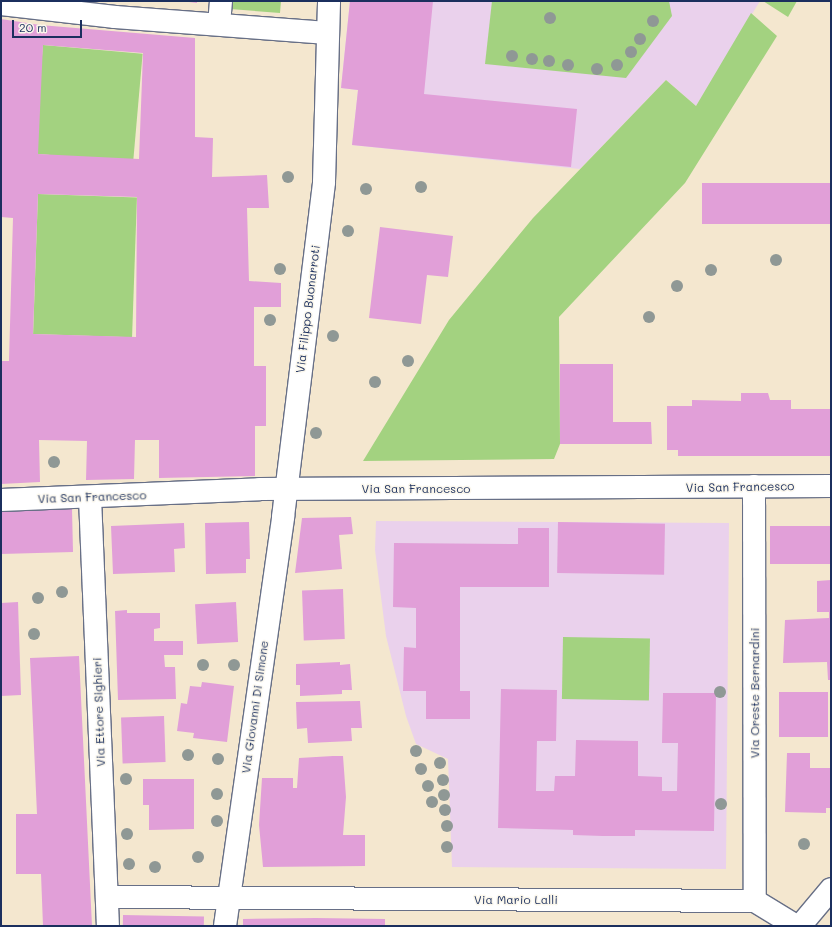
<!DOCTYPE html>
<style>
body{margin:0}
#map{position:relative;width:832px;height:927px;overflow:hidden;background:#f4e7cf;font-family:Mali,sans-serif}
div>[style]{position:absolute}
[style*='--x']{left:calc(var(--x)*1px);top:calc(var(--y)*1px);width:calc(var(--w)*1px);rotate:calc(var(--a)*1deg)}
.built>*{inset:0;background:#ead1ec}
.green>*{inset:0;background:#a3d280;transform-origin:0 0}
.building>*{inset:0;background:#e19fd8;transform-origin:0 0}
.roads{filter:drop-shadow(1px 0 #676f86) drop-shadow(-1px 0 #676f86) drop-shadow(0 1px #676f86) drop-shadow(0 -1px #676f86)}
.minor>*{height:22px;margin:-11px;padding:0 11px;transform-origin:11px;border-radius:11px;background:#fff}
.trees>*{width:12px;height:12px;margin:-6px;border-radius:50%;background:#8f9895}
span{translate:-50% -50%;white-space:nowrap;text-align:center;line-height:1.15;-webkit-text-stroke:3px #fbf7ec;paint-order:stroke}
.street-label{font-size:12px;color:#1b2f5e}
.frame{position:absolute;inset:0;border:2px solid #1b2f5e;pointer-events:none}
.scale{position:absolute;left:12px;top:20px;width:70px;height:18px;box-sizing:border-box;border:2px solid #1b2f5e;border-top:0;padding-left:5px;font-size:12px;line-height:14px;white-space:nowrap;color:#1b2f5e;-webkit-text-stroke:3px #fbf7ec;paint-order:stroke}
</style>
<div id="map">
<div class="built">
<i style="clip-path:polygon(350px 1px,760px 1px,696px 106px,666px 80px,580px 169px,352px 145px,358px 90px,341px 88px)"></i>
<i style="clip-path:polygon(376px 521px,729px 523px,726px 869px,452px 867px,448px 759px,416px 744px,406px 716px,386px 636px,375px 550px)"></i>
</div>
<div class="green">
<i style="clip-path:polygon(230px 1px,281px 1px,280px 13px,230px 9px)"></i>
<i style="clip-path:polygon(492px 1px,669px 1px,672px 16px,626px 78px,485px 64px)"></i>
<i style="clip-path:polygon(763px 1px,797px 1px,788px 17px)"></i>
<i style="clip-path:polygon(751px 13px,777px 36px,685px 183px,559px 317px,560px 444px,554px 459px,363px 461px,449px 320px,533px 218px,666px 80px,696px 106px)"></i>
<i style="left:43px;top:45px;width:100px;height:109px;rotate:5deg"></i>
<i style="left:38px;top:194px;width:99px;height:140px;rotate:2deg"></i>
<i style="left:563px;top:637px;width:87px;height:62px;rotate:1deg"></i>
</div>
<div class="building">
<i style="clip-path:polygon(181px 1px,197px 1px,197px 3px)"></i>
<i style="clip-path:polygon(350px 1px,433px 1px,424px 94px,577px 109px,571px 167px,352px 145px,358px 90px,341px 88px)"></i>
<i style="clip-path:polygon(evenodd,1px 19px,40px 25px,195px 38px,195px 137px,213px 138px,212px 177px,267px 175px,269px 208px,247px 208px,249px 281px,281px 283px,281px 307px,254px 307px,254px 366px,266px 366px,266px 426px,255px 426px,255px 476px,159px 478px,159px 440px,135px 440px,134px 479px,86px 480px,87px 441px,39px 440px,40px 482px,1px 484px,1px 361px,9px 361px,13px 218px,1px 217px,1px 19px,43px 45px,143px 53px,139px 159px,38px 154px,43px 45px,1px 19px,38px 194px,137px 197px,136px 337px,33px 334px,38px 194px)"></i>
<i style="left:702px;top:183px;width:129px;height:41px"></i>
<i style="clip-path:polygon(380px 227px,453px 236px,448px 277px,427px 275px,421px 324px,369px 318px)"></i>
<i style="clip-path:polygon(560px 364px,613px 364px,613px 422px,651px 422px,652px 444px,560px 444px)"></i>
<i style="clip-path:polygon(741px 393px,768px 393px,770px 400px,791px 400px,791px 409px,831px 409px,831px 456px,678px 456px,678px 450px,667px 450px,667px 406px,692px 406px,692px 400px,741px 401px)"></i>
<i style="clip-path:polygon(12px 509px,72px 509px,73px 552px,1px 554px,1px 510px)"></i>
<i style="clip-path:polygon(351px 517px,353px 534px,339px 535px,342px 569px,295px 573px,302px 518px)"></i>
<i style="clip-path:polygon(249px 522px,250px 559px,246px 559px,246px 573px,206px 574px,205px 523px)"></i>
<i style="left:558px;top:522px;width:107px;height:51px;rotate:1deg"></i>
<i style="clip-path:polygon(184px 523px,185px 548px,174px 549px,175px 572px,113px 574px,111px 526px)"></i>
<i style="left:770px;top:526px;width:61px;height:38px"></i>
<i style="clip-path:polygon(518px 528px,549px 528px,549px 587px,460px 587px,460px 691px,470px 691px,470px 719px,426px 719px,426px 691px,403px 691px,404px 647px,416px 648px,416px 608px,393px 607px,394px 543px,518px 544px)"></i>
<i style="clip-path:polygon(831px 580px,831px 680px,828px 680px,827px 662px,783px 663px,785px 620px,829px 618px,829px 612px,817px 612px,817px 581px)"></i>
<i style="left:343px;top:589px;width:50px;height:41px;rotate:88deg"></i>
<i style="clip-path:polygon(18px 602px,21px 695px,1px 696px,1px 603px)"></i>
<i style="left:236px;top:602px;width:40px;height:41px;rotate:87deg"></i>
<i style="clip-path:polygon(127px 610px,127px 613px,160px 613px,160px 628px,154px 629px,154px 641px,183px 641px,183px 655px,164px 655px,165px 667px,175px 667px,176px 699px,118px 700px,115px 611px)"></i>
<i style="clip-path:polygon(79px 656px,92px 926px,43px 926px,41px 874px,16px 874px,16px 814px,37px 814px,30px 658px)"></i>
<i style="clip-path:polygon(340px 662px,340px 665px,350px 664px,352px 690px,342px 690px,342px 694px,300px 696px,300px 685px,296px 685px,296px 664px)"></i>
<i style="clip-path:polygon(202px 682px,234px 686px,227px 742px,193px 738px,194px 733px,177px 731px,181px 703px,187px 704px,190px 686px,201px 687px)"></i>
<i style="clip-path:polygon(501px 689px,557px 690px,556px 741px,537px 741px,536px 791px,554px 791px,555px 776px,575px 776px,576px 740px,638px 741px,638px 776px,662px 777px,662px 791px,677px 791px,678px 743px,662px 743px,663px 693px,716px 693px,714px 831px,635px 830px,635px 836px,603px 836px,573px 835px,573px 830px,498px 828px)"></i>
<i style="left:828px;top:692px;width:45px;height:49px;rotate:90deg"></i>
<i style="clip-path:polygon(360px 701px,362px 728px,351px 728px,352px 741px,308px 743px,307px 728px,297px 729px,296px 702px)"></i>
<i style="left:164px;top:716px;width:46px;height:43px;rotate:88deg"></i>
<i style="clip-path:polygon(787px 753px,810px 753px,810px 768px,831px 768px,831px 808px,826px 808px,826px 813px,785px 812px)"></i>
<i style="clip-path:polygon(333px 756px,343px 756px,346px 797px,343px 835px,365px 835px,365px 866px,263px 867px,259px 825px,262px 778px,293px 778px,293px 788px,297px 788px,299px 758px)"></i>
<i style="clip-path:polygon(143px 779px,194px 779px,194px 829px,149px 830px,149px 805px,143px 805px)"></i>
<i style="left:123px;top:915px;width:81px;height:11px;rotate:1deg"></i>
<i style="clip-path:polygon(316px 918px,385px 919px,385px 926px,243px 926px,243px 919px)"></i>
</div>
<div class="roads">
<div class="minor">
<i style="--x:1;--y:4;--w:115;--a:6.5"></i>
<i style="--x:115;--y:17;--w:213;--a:4.3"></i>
<i style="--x:219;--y:24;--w:23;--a:-85"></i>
<i style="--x:754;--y:486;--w:415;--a:89.9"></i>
<i style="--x:90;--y:498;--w:428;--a:87.6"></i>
<i style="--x:1;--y:500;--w:259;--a:-2.4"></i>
<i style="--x:260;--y:489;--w:571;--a:-0.3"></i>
<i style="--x:107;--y:897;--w:648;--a:0.35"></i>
<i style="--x:755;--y:901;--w:48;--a:31.4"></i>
<i style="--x:225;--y:926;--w:413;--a:-81.9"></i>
<i style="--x:283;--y:517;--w:337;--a:-83"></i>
<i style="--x:324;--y:182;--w:181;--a:-88.4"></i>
<i style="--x:800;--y:926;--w:48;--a:-50"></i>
</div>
</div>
<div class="trees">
<i style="left:550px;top:18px"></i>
<i style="left:653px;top:21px"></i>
<i style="left:640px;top:39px"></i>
<i style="left:631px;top:52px"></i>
<i style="left:512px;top:56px"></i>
<i style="left:532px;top:59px"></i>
<i style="left:549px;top:61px"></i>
<i style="left:568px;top:65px"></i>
<i style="left:617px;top:65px"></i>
<i style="left:597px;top:69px"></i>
<i style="left:288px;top:177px"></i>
<i style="left:421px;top:187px"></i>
<i style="left:366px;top:189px"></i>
<i style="left:348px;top:231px"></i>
<i style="left:776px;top:260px"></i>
<i style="left:280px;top:269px"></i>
<i style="left:711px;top:270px"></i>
<i style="left:677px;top:286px"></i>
<i style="left:649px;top:317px"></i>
<i style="left:270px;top:320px"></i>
<i style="left:333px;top:336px"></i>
<i style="left:408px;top:361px"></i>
<i style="left:375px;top:382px"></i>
<i style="left:316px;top:433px"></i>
<i style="left:54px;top:462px"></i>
<i style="left:62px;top:592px"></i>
<i style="left:38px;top:598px"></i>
<i style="left:34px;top:634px"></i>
<i style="left:203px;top:665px"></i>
<i style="left:234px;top:665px"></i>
<i style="left:720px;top:692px"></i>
<i style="left:416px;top:751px"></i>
<i style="left:188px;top:755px"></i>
<i style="left:218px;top:759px"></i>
<i style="left:440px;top:763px"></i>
<i style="left:421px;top:769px"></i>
<i style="left:126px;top:779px"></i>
<i style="left:443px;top:780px"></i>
<i style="left:428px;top:786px"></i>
<i style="left:217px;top:794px"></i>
<i style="left:444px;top:795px"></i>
<i style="left:432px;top:802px"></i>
<i style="left:721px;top:804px"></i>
<i style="left:445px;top:810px"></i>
<i style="left:217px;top:821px"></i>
<i style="left:447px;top:826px"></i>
<i style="left:127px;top:834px"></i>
<i style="left:804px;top:844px"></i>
<i style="left:447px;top:847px"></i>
<i style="left:198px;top:857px"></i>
<i style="left:129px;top:864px"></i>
<i style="left:155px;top:867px"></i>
</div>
<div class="street-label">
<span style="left:308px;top:309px;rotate:-83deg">Via Filippo Buonarroti</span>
<span style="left:740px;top:487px;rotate:-1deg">Via San Francesco</span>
<span style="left:416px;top:489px">Via San Francesco</span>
<span style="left:92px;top:497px;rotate:-2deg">Via San Francesco</span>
<span style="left:755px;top:693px;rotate:-90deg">Via Oreste Bernardini</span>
<span style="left:255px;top:707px;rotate:-82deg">Via Giovanni Di Simone</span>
<span style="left:99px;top:712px;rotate:-92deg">Via Ettore Sighieri</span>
<span style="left:516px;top:900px">Via Mario Lalli</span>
</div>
<div class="frame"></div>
<div class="scale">20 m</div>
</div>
